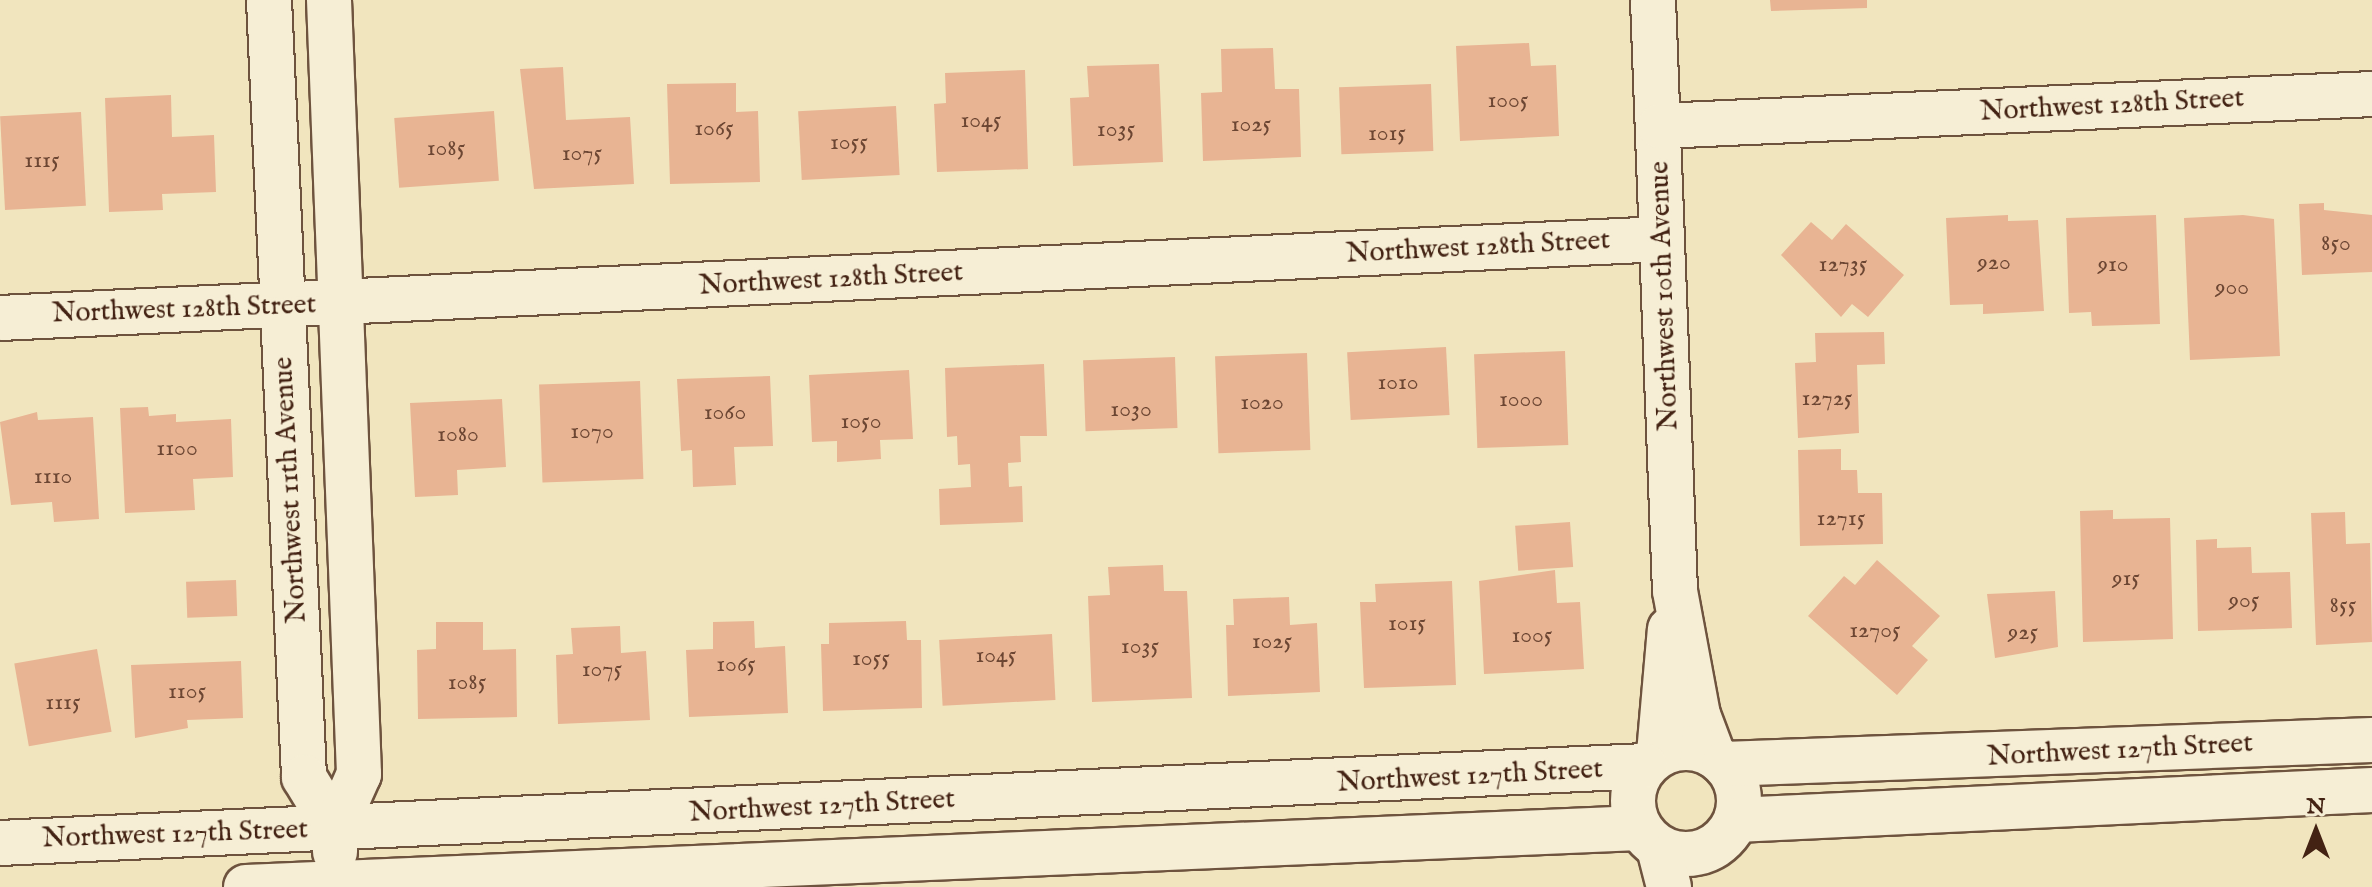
<!DOCTYPE html>
<style>
body{margin:0}
#map{position:relative;width:2372px;height:887px;overflow:hidden;background:#f1e5be;font-family:"IM FELL English",serif}
div>[style]{position:absolute}
[style*='--x']{left:calc(var(--x)*1px);top:calc(var(--y)*1px);width:calc(var(--w)*1px);rotate:calc(var(--a)*1deg)}
.building>*{inset:0;background:#e8b493;transform-origin:0 0}
.roads{filter:drop-shadow(2px 0 #6e533e) drop-shadow(-2px 0 #6e533e) drop-shadow(0 2px #6e533e) drop-shadow(0 -2px #6e533e)}
.minor>*{height:44px;margin:-22px;padding:0 22px;transform-origin:22px;border-radius:22px;background:#f6eed5}
.minor>.ring{margin:-22px;padding:0;box-sizing:content-box;background:none;border:44px solid #f6eed5;border-radius:50%}
span{translate:-50% -50%;white-space:nowrap;text-align:center;line-height:1.15;-webkit-text-stroke:6px #f6eed5;paint-order:stroke}
.number-label{font-size:24px;color:#6c4633}
.number-label span{-webkit-text-stroke-width:0}
.street-label{font-size:28px;color:#432213}
.north{position:absolute;left:2276px;top:791px;width:80px;height:80px;-webkit-text-stroke:6px #f6eed5;paint-order:stroke;rotate:0deg;font-size:22px;font-weight:700;line-height:32px;text-align:center;color:#432213}
.north::after{content:'';display:block;margin:auto;width:28px;height:36px;background:#432213;clip-path:polygon(50% 0,100% 100%,50% 72%,0 100%)}
</style>
<div id="map">
<div class="building">
<i style="clip-path:polygon(1770px 0,1867px 0,1867px 8px,1771px 11px)"></i>
<i style="clip-path:polygon(1529px 43px,1531px 66px,1556px 65px,1559px 136px,1460px 141px,1456px 46px)"></i>
<i style="clip-path:polygon(1273px 48px,1275px 89px,1299px 89px,1301px 157px,1203px 161px,1201px 93px,1222px 92px,1221px 49px)"></i>
<i style="clip-path:polygon(1159px 64px,1163px 162px,1073px 166px,1070px 98px,1089px 97px,1087px 66px)"></i>
<i style="clip-path:polygon(563px 67px,566px 120px,630px 117px,634px 184px,534px 189px,520px 69px)"></i>
<i style="clip-path:polygon(1025px 70px,1028px 169px,937px 172px,934px 104px,946px 103px,945px 73px)"></i>
<i style="clip-path:polygon(736px 83px,736px 112px,758px 111px,760px 182px,670px 184px,667px 84px)"></i>
<i style="left:1431px;top:84px;width:67px;height:92px;rotate:88deg"></i>
<i style="clip-path:polygon(171px 95px,172px 137px,214px 135px,216px 192px,162px 194px,163px 210px,109px 212px,105px 98px)"></i>
<i style="left:896px;top:106px;width:69px;height:98px;rotate:87deg"></i>
<i style="left:494px;top:111px;width:70px;height:100px;rotate:86deg"></i>
<i style="left:81px;top:112px;width:94px;height:81px;rotate:87deg"></i>
<i style="clip-path:polygon(2324px 203px,2324px 210px,2372px 215px,2372px 272px,2302px 275px,2299px 204px)"></i>
<i style="clip-path:polygon(2008px 215px,2008px 221px,2038px 220px,2044px 311px,1983px 314px,1983px 304px,1950px 305px,1946px 218px)"></i>
<i style="clip-path:polygon(2156px 215px,2160px 324px,2092px 326px,2091px 312px,2069px 313px,2066px 218px)"></i>
<i style="clip-path:polygon(2243px 215px,2274px 219px,2280px 356px,2190px 360px,2184px 218px)"></i>
<i style="clip-path:polygon(1811px 222px,1832px 240px,1846px 224px,1904px 275px,1868px 317px,1852px 304px,1841px 317px,1781px 255px)"></i>
<i style="clip-path:polygon(1884px 332px,1885px 364px,1857px 365px,1859px 433px,1798px 438px,1795px 363px,1816px 362px,1815px 333px)"></i>
<i style="left:1446px;top:347px;width:68px;height:99px;rotate:87deg"></i>
<i style="left:1565px;top:351px;width:94px;height:91px;rotate:88deg"></i>
<i style="left:1307px;top:353px;width:97px;height:92px;rotate:88deg"></i>
<i style="left:1175px;top:357px;width:71px;height:92px;rotate:88deg"></i>
<i style="clip-path:polygon(1044px 364px,1047px 436px,1020px 436px,1021px 462px,1008px 463px,1009px 487px,1022px 486px,1023px 522px,940px 525px,939px 489px,971px 487px,970px 464px,958px 465px,957px 436px,947px 437px,945px 368px)"></i>
<i style="clip-path:polygon(909px 370px,913px 439px,880px 440px,881px 459px,837px 462px,837px 441px,812px 442px,809px 375px)"></i>
<i style="clip-path:polygon(770px 376px,773px 446px,734px 447px,736px 485px,693px 487px,692px 450px,681px 451px,677px 379px)"></i>
<i style="left:640px;top:381px;width:98px;height:101px;rotate:88deg"></i>
<i style="clip-path:polygon(502px 399px,506px 467px,457px 470px,458px 495px,415px 497px,410px 403px)"></i>
<i style="clip-path:polygon(148px 407px,149px 416px,176px 414px,176px 422px,231px 419px,233px 477px,193px 479px,195px 510px,125px 513px,120px 408px)"></i>
<i style="clip-path:polygon(37px 412px,38px 420px,93px 417px,99px 519px,54px 522px,52px 502px,11px 505px,0 422px)"></i>
<i style="clip-path:polygon(1841px 449px,1841px 470px,1857px 470px,1858px 493px,1882px 493px,1883px 544px,1800px 546px,1798px 450px)"></i>
<i style="clip-path:polygon(2113px 510px,2113px 519px,2170px 518px,2173px 639px,2083px 642px,2080px 511px)"></i>
<i style="clip-path:polygon(2345px 512px,2346px 544px,2370px 543px,2372px 642px,2316px 645px,2311px 513px)"></i>
<i style="left:1570px;top:522px;width:45px;height:55px;rotate:86deg"></i>
<i style="clip-path:polygon(2217px 539px,2217px 548px,2251px 547px,2252px 573px,2290px 572px,2292px 628px,2198px 631px,2196px 540px)"></i>
<i style="clip-path:polygon(1877px 560px,1940px 616px,1912px 646px,1928px 660px,1897px 695px,1808px 616px,1844px 576px,1855px 585px)"></i>
<i style="clip-path:polygon(1163px 565px,1164px 591px,1187px 591px,1192px 698px,1092px 702px,1088px 596px,1110px 595px,1108px 567px)"></i>
<i style="clip-path:polygon(1555px 570px,1557px 603px,1580px 602px,1584px 669px,1484px 674px,1479px 581px)"></i>
<i style="left:236px;top:580px;width:36px;height:50px;rotate:88deg"></i>
<i style="clip-path:polygon(1452px 581px,1456px 685px,1364px 688px,1360px 602px,1376px 602px,1375px 584px)"></i>
<i style="clip-path:polygon(2055px 591px,2058px 647px,1995px 658px,1987px 594px)"></i>
<i style="clip-path:polygon(1289px 597px,1290px 625px,1317px 623px,1320px 692px,1228px 696px,1226px 625px,1234px 625px,1233px 599px)"></i>
<i style="clip-path:polygon(754px 621px,755px 648px,785px 646px,788px 713px,689px 717px,686px 650px,713px 649px,713px 622px)"></i>
<i style="clip-path:polygon(906px 621px,907px 640px,921px 640px,922px 708px,823px 711px,821px 644px,829px 644px,829px 623px)"></i>
<i style="clip-path:polygon(436px 622px,483px 622px,483px 650px,516px 649px,517px 717px,418px 719px,417px 650px,436px 649px)"></i>
<i style="clip-path:polygon(620px 626px,621px 653px,646px 651px,650px 720px,558px 724px,556px 655px,573px 654px,571px 628px)"></i>
<i style="left:1052px;top:634px;width:66px;height:113px;rotate:87deg"></i>
<i style="left:97px;top:649px;width:84px;height:84px;rotate:80deg"></i>
<i style="clip-path:polygon(241px 661px,243px 718px,187px 720px,188px 728px,135px 738px,131px 665px)"></i>
</div>
<div class="roads">
<div class="minor">
<i style="--x:269;--y:0;--w:778;--a:87.42"></i>
<i style="--x:304;--y:777;--w:60;--a:58.7"></i>
<i style="--x:329;--y:0;--w:775;--a:87.78"></i>
<i style="--x:359;--y:774;--w:59;--a:114"></i>
<i style="--x:335;--y:828;--w:24;--a:90"></i>
<i style="--x:1653;--y:0;--w:591;--a:87.87"></i>
<i style="--x:1675;--y:591;--w:126;--a:79.5"></i>
<i style="--x:1698;--y:715;--w:43;--a:69.4"></i>
<i style="--x:1660;--y:126;--w:713;--a:-2.57"></i>
<i style="--x:0;--y:318;--w:1664;--a:-2.72"></i>
<i class="ring" style="left:1633px;top:748px;width:62px;height:62px"></i>
<i style="--x:1659;--y:754;--w:125;--a:-85"></i>
<i style="--x:1724;--y:764;--w:648;--a:-2.12"></i>
<i style="--x:1736;--y:820;--w:637;--a:-2.7"></i>
<i style="--x:0;--y:843;--w:1647;--a:-2.68"></i>
<i style="--x:1659;--y:848;--w:40;--a:75.6"></i>
<i style="--x:246;--y:887;--w:1394;--a:-2.43"></i>
</div>
</div>
<div class="number-label">
<span style="left:1508px;top:101px">1005</span>
<span style="left:981px;top:121px">1045</span>
<span style="left:1251px;top:125px">1025</span>
<span style="left:714px;top:129px">1065</span>
<span style="left:1116px;top:130px">1035</span>
<span style="left:1387px;top:134px">1015</span>
<span style="left:849px;top:143px">1055</span>
<span style="left:446px;top:149px">1085</span>
<span style="left:582px;top:154px">1075</span>
<span style="left:42px;top:161px">1115</span>
<span style="left:2336px;top:244px">850</span>
<span style="left:1994px;top:263px">920</span>
<span style="left:1843px;top:265px">12735</span>
<span style="left:2113px;top:265px">910</span>
<span style="left:2232px;top:288px">900</span>
<span style="left:1398px;top:383px">1010</span>
<span style="left:1827px;top:399px">12725</span>
<span style="left:1521px;top:400px">1000</span>
<span style="left:1262px;top:403px">1020</span>
<span style="left:1131px;top:410px">1030</span>
<span style="left:725px;top:413px">1060</span>
<span style="left:861px;top:422px">1050</span>
<span style="left:592px;top:432px">1070</span>
<span style="left:458px;top:435px">1080</span>
<span style="left:177px;top:449px">1100</span>
<span style="left:53px;top:477px">1110</span>
<span style="left:1841px;top:519px">12715</span>
<span style="left:2126px;top:579px">915</span>
<span style="left:2244px;top:601px">905</span>
<span style="left:2343px;top:606px">855</span>
<span style="left:1407px;top:624px">1015</span>
<span style="left:1875px;top:631px">12705</span>
<span style="left:2023px;top:633px">925</span>
<span style="left:1532px;top:636px">1005</span>
<span style="left:1272px;top:642px">1025</span>
<span style="left:1140px;top:647px">1035</span>
<span style="left:996px;top:656px">1045</span>
<span style="left:871px;top:659px">1055</span>
<span style="left:736px;top:665px">1065</span>
<span style="left:602px;top:670px">1075</span>
<span style="left:467px;top:683px">1085</span>
<span style="left:187px;top:692px">1105</span>
<span style="left:63px;top:703px">1115</span>
</div>
<div class="street-label">
<span style="left:2112px;top:106px;rotate:-3deg">Northwest 128th Street</span>
<span style="left:1478px;top:248px;rotate:-3deg">Northwest 128th Street</span>
<span style="left:831px;top:280px;rotate:-3deg">Northwest 128th Street</span>
<span style="left:1665px;top:296px;rotate:-92deg">Northwest 10th Avenue</span>
<span style="left:184px;top:310px;rotate:-2deg">Northwest 128th Street</span>
<span style="left:291px;top:490px;rotate:-93deg">Northwest 11th Avenue</span>
<span style="left:2120px;top:751px;rotate:-3deg">Northwest 127th Street</span>
<span style="left:1470px;top:777px;rotate:-3deg">Northwest 127th Street</span>
<span style="left:822px;top:807px;rotate:-3deg">Northwest 127th Street</span>
<span style="left:175px;top:835px;rotate:-2deg">Northwest 127th Street</span>
</div>
<div class="north">N</div>
</div>
